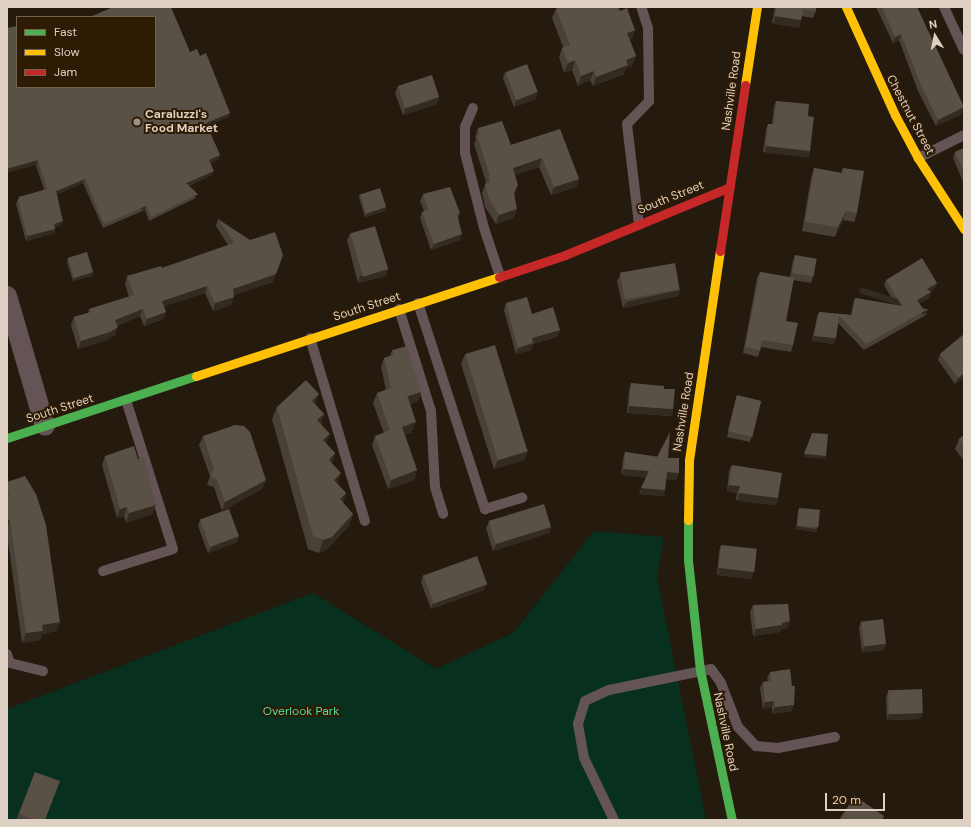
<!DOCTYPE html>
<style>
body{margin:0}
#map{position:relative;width:971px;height:827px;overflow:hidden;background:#241a0e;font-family:"DM Sans",sans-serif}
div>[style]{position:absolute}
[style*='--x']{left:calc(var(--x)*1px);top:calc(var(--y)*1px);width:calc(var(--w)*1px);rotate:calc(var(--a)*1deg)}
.green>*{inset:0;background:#07301e}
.lane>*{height:10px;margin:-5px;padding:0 5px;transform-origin:5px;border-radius:5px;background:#655455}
.street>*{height:20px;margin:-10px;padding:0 10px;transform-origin:10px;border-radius:10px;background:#655455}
.fast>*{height:9px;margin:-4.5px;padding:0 4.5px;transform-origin:4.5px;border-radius:4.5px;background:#4caf50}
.slow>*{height:9px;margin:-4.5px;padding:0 4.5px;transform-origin:4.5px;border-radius:4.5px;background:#ffc107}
.jam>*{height:9px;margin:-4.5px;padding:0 4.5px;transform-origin:4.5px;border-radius:4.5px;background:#c62828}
.wall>*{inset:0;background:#494137}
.shaded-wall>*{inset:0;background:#342b20;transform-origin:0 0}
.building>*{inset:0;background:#595046;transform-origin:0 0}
.dots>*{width:11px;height:11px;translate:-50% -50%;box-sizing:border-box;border:2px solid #2e1b04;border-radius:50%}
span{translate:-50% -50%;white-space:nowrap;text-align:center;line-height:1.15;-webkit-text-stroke:4px #2e1b04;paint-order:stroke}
.street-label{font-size:12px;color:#ded0c3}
.poi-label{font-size:12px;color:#ded0c3;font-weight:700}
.left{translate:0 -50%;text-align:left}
.park-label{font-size:12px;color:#4fdea1}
.frame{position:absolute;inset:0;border:8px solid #ded0c3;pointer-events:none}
.legend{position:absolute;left:16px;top:16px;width:140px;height:72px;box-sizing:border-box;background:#2e1b04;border:1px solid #746350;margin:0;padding:5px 7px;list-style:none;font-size:12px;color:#ded0c3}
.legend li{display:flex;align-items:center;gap:8px;height:20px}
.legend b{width:20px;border:1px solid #746350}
.north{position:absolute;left:915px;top:16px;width:40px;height:40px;-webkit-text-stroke:3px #2e1b04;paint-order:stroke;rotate:350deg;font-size:11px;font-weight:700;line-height:16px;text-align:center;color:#ded0c3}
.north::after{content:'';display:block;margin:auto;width:14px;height:18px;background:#ded0c3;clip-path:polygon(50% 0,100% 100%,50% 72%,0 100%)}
.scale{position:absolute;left:825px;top:793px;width:60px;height:18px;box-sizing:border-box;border:2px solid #ded0c3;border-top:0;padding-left:5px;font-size:12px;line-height:14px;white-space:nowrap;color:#ded0c3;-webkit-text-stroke:3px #2e1b04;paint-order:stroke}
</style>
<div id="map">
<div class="green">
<i style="clip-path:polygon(594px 531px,664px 537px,657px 577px,706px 820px,7px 820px,7px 709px,313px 593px,436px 669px,513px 633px)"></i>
</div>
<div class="lane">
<i style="--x:944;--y:7;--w:47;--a:65.1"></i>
<i style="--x:473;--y:108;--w:21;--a:113"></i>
<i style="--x:465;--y:127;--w:26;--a:90"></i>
<i style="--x:465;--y:153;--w:77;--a:75.8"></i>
<i style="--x:484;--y:228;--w:51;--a:71.6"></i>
<i style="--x:918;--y:158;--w:51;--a:-26.6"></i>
<i style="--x:639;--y:225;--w:102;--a:-96.8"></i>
<i style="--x:627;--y:124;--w:32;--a:-46"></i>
<i style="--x:649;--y:101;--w:73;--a:-90.8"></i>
<i style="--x:648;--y:28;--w:22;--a:-108"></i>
<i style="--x:418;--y:303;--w:217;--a:72"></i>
<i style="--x:485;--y:509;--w:39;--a:-17"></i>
<i style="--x:399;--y:309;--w:107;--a:72.6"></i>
<i style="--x:431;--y:411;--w:76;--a:87"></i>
<i style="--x:435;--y:487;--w:28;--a:73"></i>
<i style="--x:310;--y:338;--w:191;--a:73.3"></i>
<i style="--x:103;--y:571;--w:73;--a:-17.4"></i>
<i style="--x:173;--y:549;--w:156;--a:-107.5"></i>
<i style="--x:7;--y:654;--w:9;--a:72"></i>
<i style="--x:10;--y:663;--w:34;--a:14"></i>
<i style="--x:614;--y:820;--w:69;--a:-115.8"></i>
<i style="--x:584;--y:758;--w:35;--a:-100"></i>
<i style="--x:578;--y:724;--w:24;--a:-73"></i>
<i style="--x:585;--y:701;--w:26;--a:-25"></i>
<i style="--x:609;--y:690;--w:104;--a:-11.6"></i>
<i style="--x:711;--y:669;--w:17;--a:54"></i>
<i style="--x:721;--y:683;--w:47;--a:68.9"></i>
<i style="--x:738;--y:727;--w:26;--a:47"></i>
<i style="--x:756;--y:746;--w:22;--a:5"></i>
<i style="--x:778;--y:748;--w:58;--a:-10.9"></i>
</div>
<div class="street">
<i style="--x:7;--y:296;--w:135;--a:73.7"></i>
</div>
<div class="fast">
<i style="--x:7;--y:438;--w:199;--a:-18.2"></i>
<i style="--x:688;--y:520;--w:40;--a:90"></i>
<i style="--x:688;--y:560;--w:111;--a:83.8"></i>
<i style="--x:700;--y:670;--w:153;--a:78"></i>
</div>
<div class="slow">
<i style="--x:846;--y:7;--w:119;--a:65.6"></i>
<i style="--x:895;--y:115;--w:49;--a:61.9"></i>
<i style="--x:918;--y:158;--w:85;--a:57.1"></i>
<i style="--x:745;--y:85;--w:79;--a:-81.3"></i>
<i style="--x:196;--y:376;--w:319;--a:-18.1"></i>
<i style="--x:688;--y:520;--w:60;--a:-89"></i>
<i style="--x:689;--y:460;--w:211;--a:-81.6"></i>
</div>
<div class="jam">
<i style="--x:720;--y:251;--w:168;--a:-81.4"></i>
<i style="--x:499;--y:277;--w:70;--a:-18.4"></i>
<i style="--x:565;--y:255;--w:178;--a:-22.4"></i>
</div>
<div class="wall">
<i style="clip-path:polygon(775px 7px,816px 7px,816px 11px,813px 18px,802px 16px,799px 27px,772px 23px)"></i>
<i style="clip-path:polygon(876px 7px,917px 7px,962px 114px,936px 126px,918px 91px,899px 40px,893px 43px)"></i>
<i style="clip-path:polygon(556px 9px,620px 11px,635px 30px,631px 40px,630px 40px,636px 56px,632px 66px,626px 68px,624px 74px,593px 86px,590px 80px,578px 86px,572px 70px,564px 72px,559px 57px,562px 48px,563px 47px,552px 18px)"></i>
<i style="clip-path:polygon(190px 52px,200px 56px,230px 113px,228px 117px,207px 126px,220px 155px,218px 160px,210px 163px,212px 175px,188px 186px,196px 198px,149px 221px,145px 210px,103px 228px,83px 183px,57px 194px,62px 225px,55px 227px,55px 229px,54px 233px,26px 241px,16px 204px,19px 197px,44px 190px,36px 165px,17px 87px)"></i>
<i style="clip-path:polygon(505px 72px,536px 99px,514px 107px,503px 78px)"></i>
<i style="clip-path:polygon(398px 86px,439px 97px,437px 104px,403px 115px,395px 93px)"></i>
<i style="clip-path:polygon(776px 101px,808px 116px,810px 151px,808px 157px,763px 152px,766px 130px,768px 124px,772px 124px,774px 107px)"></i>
<i style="clip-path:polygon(478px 128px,511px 145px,560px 129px,579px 179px,576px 187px,551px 195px,539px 167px,515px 175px,514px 218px,496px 224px,485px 207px,482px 193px,486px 182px,474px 144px,476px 140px,475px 137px)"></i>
<i style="clip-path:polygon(964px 148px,964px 184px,953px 158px,955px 152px)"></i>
<i style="clip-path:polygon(814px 168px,841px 173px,843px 168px,857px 213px,854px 222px,843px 220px,835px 237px,802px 231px,811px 178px)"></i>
<i style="clip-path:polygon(360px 194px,386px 207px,385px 211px,365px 217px,359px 197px)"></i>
<i style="clip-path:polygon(423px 194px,460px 213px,458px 218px,460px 240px,431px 250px,420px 218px,422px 212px,424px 211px,420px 201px)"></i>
<i style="clip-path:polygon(218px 219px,273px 282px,234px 295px,231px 305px,213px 311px,205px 293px,164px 306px,166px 312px,163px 319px,144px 326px,140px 316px,117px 326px,115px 335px,107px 340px,78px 349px,71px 325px,74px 317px,88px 313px,89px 309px,129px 297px,125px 284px,127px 276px,162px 268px,228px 245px,216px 226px)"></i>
<i style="clip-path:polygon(350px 234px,388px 269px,386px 276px,358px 283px,347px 240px)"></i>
<i style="clip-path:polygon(795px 255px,813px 277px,811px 283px,793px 280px,786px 321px,793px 345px,791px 352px,761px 347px,758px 357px,743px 353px,757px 278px,760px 272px,790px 277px,793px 261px)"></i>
<i style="clip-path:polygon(68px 258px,93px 272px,92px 276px,73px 281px,67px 262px)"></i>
<i style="clip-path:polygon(620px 275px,680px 290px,678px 296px,623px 308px,617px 281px)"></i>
<i style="clip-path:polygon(886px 280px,937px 283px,935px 288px,930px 292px,931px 292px,929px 298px,919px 303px,923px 309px,928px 309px,926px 315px,864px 350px,838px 323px,836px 338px,834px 344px,812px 341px,817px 317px,819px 312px,851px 315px,853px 304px,855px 298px,896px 305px,884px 285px)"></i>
<i style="clip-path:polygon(506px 303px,532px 314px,560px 330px,557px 337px,533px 344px,531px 350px,516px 354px,504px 310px)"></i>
<i style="clip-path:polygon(964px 334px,964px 378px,955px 384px,938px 360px,940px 354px)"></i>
<i style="clip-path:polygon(392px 350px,421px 392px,418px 401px,410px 404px,412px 432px,405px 435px,417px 470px,414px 480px,388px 489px,372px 445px,375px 436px,384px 433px,373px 403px,377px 393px,386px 390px,381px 367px,384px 358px,390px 356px)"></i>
<i style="clip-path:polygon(465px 354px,528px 451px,524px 460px,494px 469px,461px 364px)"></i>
<i style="clip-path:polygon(631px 383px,664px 389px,673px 409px,671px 416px,627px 413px,629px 390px)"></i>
<i style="clip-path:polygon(737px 395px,752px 436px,750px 442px,727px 437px,735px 402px)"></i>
<i style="clip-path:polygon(315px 404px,324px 414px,321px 424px,326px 444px,335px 453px,332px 463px,337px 483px,346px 493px,343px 503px,353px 514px,349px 526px,327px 549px,319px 553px,308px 549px,272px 419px,277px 407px)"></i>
<i style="clip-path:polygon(964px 435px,964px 461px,955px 449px,959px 439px)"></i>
<i style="clip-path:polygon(203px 436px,266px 480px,262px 489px,222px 511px,214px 487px,207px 485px,210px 476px,199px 445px)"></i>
<i style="clip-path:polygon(625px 452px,668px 458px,679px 473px,676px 480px,666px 479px,663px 496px,639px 494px,646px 477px,621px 475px,623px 459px)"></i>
<i style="clip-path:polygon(105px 456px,138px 459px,156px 505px,152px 514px,126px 523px,124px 516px,117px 518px,102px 465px)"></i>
<i style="clip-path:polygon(732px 465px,778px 498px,776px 505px,736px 500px,737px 493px,727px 491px,729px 471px)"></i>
<i style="clip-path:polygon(7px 482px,60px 622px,56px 631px,42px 634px,40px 640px,22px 643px,7px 534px)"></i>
<i style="clip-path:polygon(799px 508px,817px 529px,816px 532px,796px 529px,798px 511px)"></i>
<i style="clip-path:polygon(200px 520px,237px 542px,208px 553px,198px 526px)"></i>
<i style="clip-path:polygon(489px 522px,551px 527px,549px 533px,493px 551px,486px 528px)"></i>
<i style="clip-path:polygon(721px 545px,753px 572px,751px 579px,717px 575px,719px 552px)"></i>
<i style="clip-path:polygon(423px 575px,484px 590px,431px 609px,421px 582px)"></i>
<i style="clip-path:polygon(753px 605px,788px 628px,781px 629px,780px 632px,753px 636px,750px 612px)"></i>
<i style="clip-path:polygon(861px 621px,886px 644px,883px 650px,862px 652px,859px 628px)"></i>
<i style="clip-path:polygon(770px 672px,792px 711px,772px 714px,772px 707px,763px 709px,760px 688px,763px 682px,768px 681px,767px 678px)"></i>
<i style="clip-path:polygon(888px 692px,920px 719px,887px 720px,886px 698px)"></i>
<i style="clip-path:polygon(35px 772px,45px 820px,16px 820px)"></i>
</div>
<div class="shaded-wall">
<i style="left:775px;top:16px;width:26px;height:8px;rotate:9deg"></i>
<i style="clip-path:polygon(635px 30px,631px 40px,624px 42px,627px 33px)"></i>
<i style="clip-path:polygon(901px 34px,899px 40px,893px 43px,895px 37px)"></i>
<i style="clip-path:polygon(636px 56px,632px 66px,626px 68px,624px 74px,593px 86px,596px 77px,626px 60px)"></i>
<i style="clip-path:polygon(575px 60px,572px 70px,564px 72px,568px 63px)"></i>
<i style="clip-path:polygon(594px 71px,590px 80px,578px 86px,581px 76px)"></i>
<i style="clip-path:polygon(538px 92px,536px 99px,514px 107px,516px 100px)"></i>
<i style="clip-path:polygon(439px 97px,437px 104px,403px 115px,405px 109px)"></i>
<i style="clip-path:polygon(964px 107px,962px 114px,936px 126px,938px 120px)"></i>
<i style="clip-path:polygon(230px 113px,228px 117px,205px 127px,206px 123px)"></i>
<i style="left:766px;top:146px;width:44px;height:7px;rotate:6deg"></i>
<i style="clip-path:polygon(220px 155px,218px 160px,208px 165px,209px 160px)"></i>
<i style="clip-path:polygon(542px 158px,539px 167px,510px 177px,513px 168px)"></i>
<i style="clip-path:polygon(38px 160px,36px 165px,7px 173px,7px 169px)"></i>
<i style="clip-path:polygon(214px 171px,212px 175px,184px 187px,186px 183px)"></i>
<i style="clip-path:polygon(85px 179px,83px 183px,55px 195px,56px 191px)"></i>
<i style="clip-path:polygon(579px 179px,576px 187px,551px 195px,554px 187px)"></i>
<i style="clip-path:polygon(518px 185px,515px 194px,511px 201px,514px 193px)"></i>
<i style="left:198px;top:194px;width:4px;height:52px;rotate:117deg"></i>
<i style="left:146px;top:206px;width:4px;height:46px;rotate:104deg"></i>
<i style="clip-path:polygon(386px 207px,385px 211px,365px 217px,366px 214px)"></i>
<i style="clip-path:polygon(517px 209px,514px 218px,496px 224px,499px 215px)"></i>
<i style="clip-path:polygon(846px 211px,843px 220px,835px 237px,838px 227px)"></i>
<i style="clip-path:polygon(63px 221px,62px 225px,53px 228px,54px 224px)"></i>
<i style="clip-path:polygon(55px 229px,54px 233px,26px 241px,27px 236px)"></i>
<i style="clip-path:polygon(462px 234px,460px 240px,431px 250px,434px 244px)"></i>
<i style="clip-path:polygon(283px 255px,273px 282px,230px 297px,233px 289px)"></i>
<i style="clip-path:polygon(388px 269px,386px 276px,358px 283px,360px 276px)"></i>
<i style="clip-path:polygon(93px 272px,92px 276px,73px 281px,74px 278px)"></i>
<i style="clip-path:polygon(937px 283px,935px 288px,925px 294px,927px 289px)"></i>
<i style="clip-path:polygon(207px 286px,205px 293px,159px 308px,162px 301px)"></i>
<i style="clip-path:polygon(680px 290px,678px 296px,623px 308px,626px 302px)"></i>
<i style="clip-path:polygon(931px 292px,929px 298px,915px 306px,917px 300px)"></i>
<i style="clip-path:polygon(234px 297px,231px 305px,213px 311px,215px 303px)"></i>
<i style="clip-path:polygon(143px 309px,140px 316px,113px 327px,115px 320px)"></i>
<i style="left:928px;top:309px;width:6px;height:71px;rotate:108deg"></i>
<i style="clip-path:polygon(166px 312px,163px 319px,144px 326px,147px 319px)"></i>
<i style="clip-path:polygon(118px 327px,115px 335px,107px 340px,78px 349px,81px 341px)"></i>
<i style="clip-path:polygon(560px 330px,557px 337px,533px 344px,531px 350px,516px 354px,518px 348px,532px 338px)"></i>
<i style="clip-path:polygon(814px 336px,836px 338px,834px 344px,812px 341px)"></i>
<i style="clip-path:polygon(964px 373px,964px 378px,955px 384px,958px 378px)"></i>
<i style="clip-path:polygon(421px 392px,418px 401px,404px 406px,408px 396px)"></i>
<i style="clip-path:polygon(319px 394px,314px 407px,312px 401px)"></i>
<i style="left:629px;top:406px;width:44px;height:7px;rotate:4deg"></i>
<i style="clip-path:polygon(324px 414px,320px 426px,317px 420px)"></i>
<i style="clip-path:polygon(416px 422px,412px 432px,398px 437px,402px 427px)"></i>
<i style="clip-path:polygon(330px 434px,325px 446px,323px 440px)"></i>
<i style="clip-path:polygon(528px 451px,524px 460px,494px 469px,498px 460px)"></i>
<i style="clip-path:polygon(335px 453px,331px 466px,329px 460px)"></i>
<i style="left:804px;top:454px;width:22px;height:3px;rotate:5deg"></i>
<i style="clip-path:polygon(624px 469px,649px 471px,647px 478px,621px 475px)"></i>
<i style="clip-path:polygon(417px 470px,414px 480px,388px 489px,391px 480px)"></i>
<i style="clip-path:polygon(667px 472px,679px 473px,676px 480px,664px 479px)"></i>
<i style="clip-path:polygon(341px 473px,336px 486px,334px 480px)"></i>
<i style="clip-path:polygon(266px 480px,262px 489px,222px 511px,225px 502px)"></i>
<i style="clip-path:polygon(729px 485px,740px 486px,737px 493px,727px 491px)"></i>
<i style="left:641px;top:488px;width:24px;height:6px;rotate:5deg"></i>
<i style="clip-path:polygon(346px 493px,342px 506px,340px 499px)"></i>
<i style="left:739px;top:493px;width:39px;height:8px;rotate:7deg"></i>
<i style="clip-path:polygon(156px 505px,152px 514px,126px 523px,129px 513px)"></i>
<i style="clip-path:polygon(127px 507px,124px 516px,117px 518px,120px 509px)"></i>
<i style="clip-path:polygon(353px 514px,349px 526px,327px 549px,319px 553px,323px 540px)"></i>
<i style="clip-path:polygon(10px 520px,7px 528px,7px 521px)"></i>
<i style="left:797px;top:526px;width:20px;height:3px;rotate:9deg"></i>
<i style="clip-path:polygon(551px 527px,549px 533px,493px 551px,496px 544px)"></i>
<i style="clip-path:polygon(239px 536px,237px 542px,208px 553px,211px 547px)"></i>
<i style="left:719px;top:568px;width:34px;height:7px;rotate:7deg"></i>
<i style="clip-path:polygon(487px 584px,484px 590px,431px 609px,433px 603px)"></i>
<i style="clip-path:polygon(790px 621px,788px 628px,781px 629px,780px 632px,753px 636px,756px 629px)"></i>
<i style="clip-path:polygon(60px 622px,56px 631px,42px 634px,40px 640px,22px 643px,26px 633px,42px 625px)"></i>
<i style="clip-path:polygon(886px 644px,883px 650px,862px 652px,864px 646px)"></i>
<i style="clip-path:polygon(774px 701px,772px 707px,763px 709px,765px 702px)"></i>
<i style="clip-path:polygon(794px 705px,792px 711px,772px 714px,775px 707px)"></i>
<i style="clip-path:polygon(889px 713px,923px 713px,920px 719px,887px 720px)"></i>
</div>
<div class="building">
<i style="clip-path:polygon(113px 7px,171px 7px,190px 52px,197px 49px,200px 56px,206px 53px,230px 113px,206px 123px,220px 155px,209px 160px,214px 171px,186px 183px,198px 194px,151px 217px,146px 206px,104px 224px,85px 179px,56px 191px,63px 221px,54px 224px,55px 229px,27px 236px,18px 200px,19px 197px,47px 189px,38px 160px,7px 169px,7px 28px,17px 26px,17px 87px,155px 87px,155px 17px,90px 17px)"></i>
<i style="clip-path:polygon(560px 7px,618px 7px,620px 11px,627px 8px,635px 30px,627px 33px,636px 56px,626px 60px,628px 65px,596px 77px,594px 71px,581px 76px,575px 60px,568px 63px,562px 48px,570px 45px,556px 9px)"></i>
<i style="clip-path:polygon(776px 7px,816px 7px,816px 11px,803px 9px,801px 20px,775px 16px)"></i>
<i style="clip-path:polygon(882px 7px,917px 7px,964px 107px,938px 120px,921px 85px,901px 34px,895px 37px)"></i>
<i style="left:527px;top:64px;width:30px;height:23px;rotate:69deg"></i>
<i style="left:432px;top:75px;width:23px;height:36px;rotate:72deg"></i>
<i style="clip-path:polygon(776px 101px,809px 104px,808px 116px,814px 117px,810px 151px,766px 146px,768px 124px,774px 124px)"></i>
<i style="clip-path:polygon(502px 121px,511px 145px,560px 129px,579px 179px,554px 187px,542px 158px,513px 168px,518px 185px,514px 193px,517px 209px,499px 215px,489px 199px,485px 184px,490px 182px,488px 177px,490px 176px,477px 135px,480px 135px,478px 128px)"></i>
<i style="clip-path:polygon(964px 148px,964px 172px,955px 152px)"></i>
<i style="clip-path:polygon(814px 168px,842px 173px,843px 168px,864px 171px,857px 213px,846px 211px,838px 227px,805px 222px)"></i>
<i style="clip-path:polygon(450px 187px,460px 213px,457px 214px,462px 234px,434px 244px,422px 212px,428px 210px,423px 194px)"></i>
<i style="left:380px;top:188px;width:20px;height:21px;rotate:72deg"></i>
<i style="clip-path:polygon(218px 219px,250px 240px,275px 232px,283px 255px,276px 274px,233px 289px,234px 297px,215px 303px,207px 286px,162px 301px,166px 312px,147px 319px,143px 309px,115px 320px,118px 327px,110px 332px,81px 341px,74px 317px,91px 312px,89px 309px,134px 295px,127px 276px,161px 266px,162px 268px,234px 243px)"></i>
<i style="left:375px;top:226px;width:45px;height:26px;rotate:73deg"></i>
<i style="left:87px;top:252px;width:21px;height:20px;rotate:73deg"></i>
<i style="left:795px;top:255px;width:22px;height:18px;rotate:10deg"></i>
<i style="clip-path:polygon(922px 258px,937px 283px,927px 289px,931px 292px,917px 300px,923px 309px,928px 309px,866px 344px,839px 316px,836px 338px,814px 336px,819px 312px,852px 315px,855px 298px,902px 306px,886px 280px)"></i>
<i style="left:675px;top:263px;width:27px;height:56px;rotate:80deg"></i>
<i style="clip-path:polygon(760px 272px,794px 278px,786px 321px,798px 323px,793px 345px,762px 340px,760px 350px,745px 347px)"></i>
<i style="clip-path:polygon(527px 297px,532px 314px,553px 307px,560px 330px,532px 338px,533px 343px,518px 348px,506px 303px)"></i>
<i style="clip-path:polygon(964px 334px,964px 373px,958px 378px,940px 354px)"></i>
<i style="left:495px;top:345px;width:111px;height:31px;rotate:73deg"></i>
<i style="clip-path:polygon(407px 346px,421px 392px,408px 396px,404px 385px,416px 422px,402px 427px,417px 470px,391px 480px,375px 436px,390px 430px,377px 393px,391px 388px,384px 358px,394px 355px,392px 350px)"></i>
<i style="clip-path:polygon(306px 380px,319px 394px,312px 401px,324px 414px,317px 420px,330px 434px,323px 440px,335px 453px,329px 460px,341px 473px,334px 480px,346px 493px,340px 499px,353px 514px,332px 537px,323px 540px,313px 536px,277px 407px)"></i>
<i style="clip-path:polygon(631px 383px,664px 386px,664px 389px,675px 389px,673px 409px,629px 406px)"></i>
<i style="left:737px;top:395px;width:25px;height:37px;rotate:14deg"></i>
<i style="clip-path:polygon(235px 425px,244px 426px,250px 432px,266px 480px,225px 502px,217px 479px,210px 476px,214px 469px,203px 436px)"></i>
<i style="clip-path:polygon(670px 432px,668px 458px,679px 458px,679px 473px,667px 472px,665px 490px,641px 488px,649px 471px,624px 469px,625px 452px,657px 457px)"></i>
<i style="clip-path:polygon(812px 433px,828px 434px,826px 456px,804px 454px)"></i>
<i style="clip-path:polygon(964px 435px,964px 447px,959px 439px)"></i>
<i style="clip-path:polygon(134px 446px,138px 459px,144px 457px,156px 505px,129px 513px,127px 507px,120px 509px,105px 456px)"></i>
<i style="clip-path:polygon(732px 465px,782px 473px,778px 498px,739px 493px,740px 486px,729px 485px)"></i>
<i style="clip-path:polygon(25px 476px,36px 494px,46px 525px,60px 622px,42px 625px,43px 631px,26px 633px,10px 520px,7px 521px,7px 497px,9px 496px,7px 487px,7px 482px)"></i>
<i style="left:544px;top:504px;width:24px;height:58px;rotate:73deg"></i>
<i style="left:799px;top:508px;width:21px;height:18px;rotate:5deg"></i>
<i style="left:229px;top:509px;width:29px;height:31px;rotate:70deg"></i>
<i style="left:721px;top:545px;width:36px;height:23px;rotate:6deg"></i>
<i style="left:477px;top:556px;width:30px;height:57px;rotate:70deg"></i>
<i style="clip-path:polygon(788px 604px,790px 621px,782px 623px,782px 625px,756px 629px,753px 605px)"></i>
<i style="left:883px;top:619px;width:25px;height:22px;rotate:83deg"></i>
<i style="clip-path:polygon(790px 669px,792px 686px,795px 686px,794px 705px,775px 707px,774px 701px,765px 702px,763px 682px,771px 681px,770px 672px)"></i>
<i style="left:922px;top:689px;width:24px;height:34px;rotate:88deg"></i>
<i style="clip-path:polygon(35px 772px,60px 781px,45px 820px,35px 820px,19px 814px)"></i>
<i style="clip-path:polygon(855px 796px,884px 816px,882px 820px,839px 820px)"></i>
</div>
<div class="dots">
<i style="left:137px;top:122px;background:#9d9084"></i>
</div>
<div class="street-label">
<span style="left:732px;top:91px;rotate:-82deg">Nashville Road</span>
<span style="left:910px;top:115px;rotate:62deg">Chestnut Street</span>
<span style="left:671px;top:198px;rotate:-22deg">South Street</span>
<span style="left:367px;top:307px;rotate:-18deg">South Street</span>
<span style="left:60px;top:409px;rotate:-18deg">South Street</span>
<span style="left:684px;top:412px;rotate:-81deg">Nashville Road</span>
<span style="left:725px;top:732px;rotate:78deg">Nashville Road</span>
</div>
<div class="poi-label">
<span class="left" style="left:145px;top:122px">Caraluzzi's<br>Food Market</span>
</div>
<div class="park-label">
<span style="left:301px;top:712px">Overlook Park</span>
</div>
<div class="frame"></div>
<ul class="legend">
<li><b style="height:5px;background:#4caf50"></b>Fast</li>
<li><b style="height:5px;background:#ffc107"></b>Slow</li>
<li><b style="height:5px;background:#c62828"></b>Jam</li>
</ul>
<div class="north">N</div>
<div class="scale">20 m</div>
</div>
